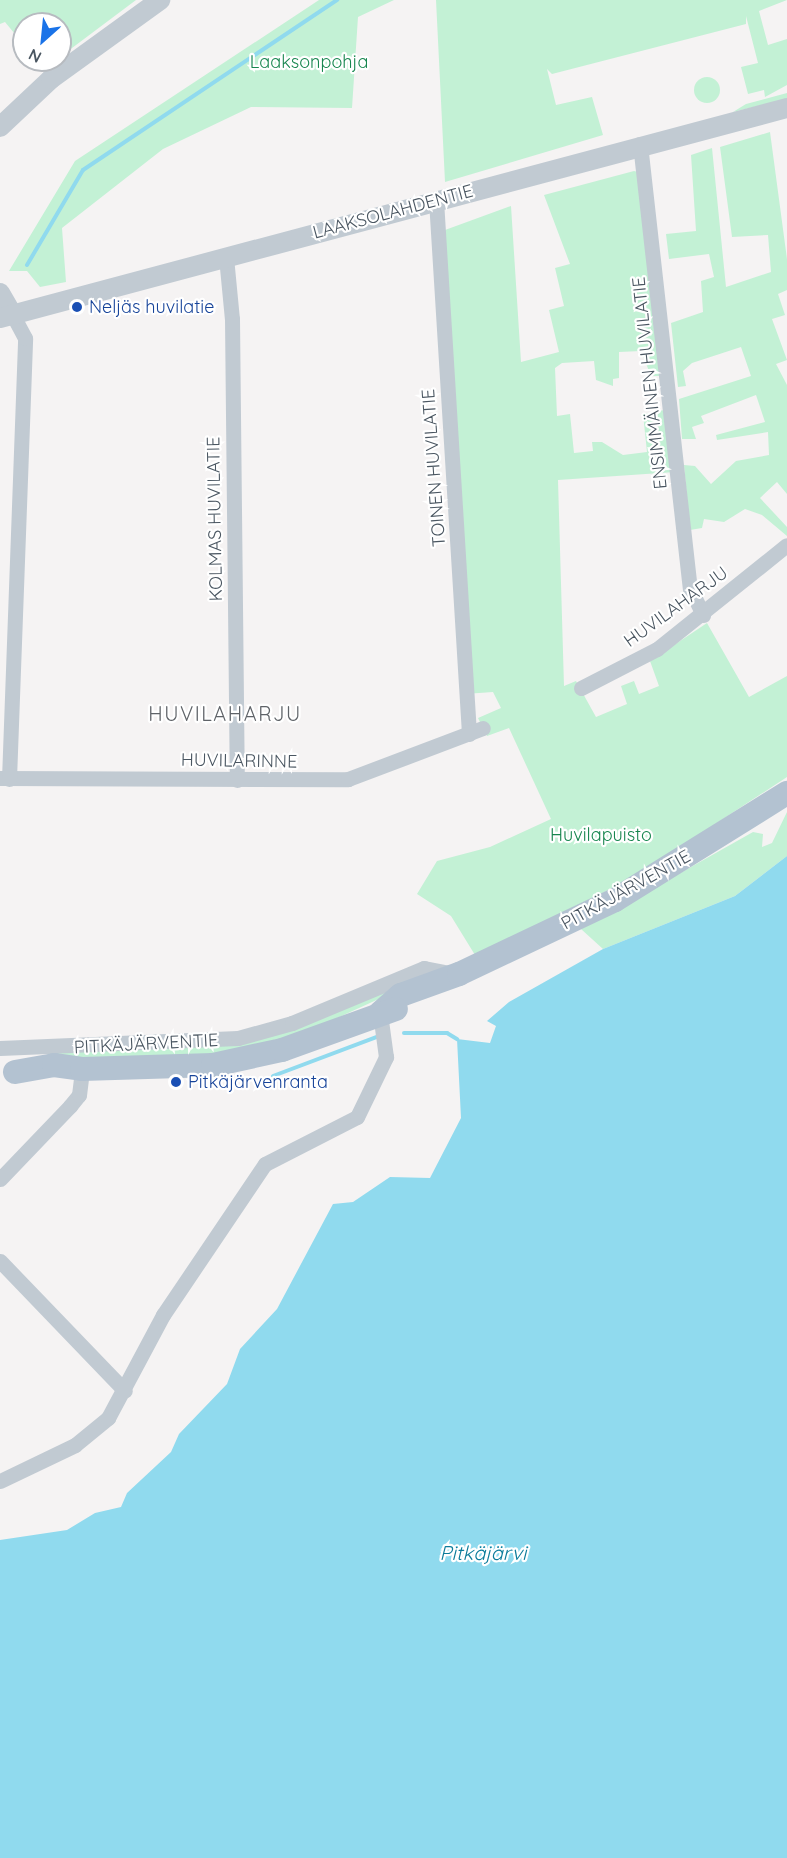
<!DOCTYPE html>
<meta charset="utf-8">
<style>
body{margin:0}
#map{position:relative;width:787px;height:1858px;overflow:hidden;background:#f5f3f3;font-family:Quicksand,sans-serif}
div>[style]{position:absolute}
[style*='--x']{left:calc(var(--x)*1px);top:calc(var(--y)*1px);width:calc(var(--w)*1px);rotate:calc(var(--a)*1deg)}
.green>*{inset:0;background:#c3f1d5}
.round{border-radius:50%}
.water>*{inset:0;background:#90daee}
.stream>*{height:4px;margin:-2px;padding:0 2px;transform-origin:2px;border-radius:2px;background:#90daee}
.minor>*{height:15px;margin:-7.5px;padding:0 7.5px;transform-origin:7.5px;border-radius:7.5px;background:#c1cad2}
.tertiary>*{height:20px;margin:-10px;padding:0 10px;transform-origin:10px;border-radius:10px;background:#c1cad2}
.primary>*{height:24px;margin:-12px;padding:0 12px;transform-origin:12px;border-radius:12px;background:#b3c2d1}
.dots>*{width:16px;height:16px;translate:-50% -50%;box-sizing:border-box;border:3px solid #fff;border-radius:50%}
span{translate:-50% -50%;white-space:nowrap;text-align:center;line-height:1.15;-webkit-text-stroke:4.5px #fff;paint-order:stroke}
.park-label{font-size:18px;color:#17864f}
.street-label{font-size:18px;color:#4a5661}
.transit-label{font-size:18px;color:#164399}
.left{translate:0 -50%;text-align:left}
.neighbourhood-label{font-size:20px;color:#5f6368;letter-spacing:1.5px}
.water-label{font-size:20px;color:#0c7c9b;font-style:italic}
.north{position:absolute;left:12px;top:12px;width:60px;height:60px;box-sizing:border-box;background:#fff;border:2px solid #b7bbc0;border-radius:50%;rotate:207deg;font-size:16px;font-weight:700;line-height:24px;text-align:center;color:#4a5661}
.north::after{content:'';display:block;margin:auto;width:21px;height:27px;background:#1a73e8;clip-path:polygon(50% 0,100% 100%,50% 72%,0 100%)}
</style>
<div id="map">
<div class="green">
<i style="clip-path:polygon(0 0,136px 0,60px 57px,60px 24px,24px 24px,24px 45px,5px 22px,0 24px)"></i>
<i style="clip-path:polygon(319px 0,394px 0,358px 17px,352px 108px,251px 107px,163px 149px,62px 228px,66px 282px,40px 287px,27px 271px,9px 271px,75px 161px)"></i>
<i style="clip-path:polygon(436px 0,787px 0,759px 11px,768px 45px,787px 39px,787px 85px,765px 97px,764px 90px,748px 94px,741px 67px,758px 63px,746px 16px,746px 24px,552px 74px,547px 69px,556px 105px,592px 97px,603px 135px,445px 182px)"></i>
<i class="round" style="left:694px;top:77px;width:26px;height:26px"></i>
<i style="clip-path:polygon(787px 93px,787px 99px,733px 112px,746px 104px)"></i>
<i style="clip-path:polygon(770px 132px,787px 259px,787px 290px,778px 294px,785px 315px,772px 319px,787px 360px,776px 364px,787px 385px,787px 494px,777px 482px,760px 498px,787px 527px,787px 536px,762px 515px,745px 509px,724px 522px,704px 519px,702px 528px,690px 530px,684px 465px,695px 466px,711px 484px,736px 461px,769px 455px,768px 432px,717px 440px,716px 435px,765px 422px,756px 395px,701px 416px,704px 423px,692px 427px,696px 439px,682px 439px,679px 399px,751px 376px,741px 347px,692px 363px,683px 371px,686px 386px,678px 387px,671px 323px,703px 312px,701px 281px,714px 277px,709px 254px,669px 259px,666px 234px,696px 231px,691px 155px,712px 148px,726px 287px,771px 272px,768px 235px,732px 237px,720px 147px)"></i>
<i style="clip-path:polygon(634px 171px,638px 172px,662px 376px,651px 376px,641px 351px,619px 352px,619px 378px,613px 379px,613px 386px,596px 380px,594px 361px,562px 363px,555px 368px,557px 416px,570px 414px,574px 453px,593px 451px,592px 442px,602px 442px,623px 455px,647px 452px,643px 414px,670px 409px,675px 472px,558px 480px,564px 686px,576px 681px,596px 717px,627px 704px,621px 686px,634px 681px,639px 694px,659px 686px,650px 661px,707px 623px,749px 697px,787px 676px,787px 777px,633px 878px,475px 955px,451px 916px,417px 894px,437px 861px,490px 847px,551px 819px,509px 728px,487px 736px,478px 718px,501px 708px,493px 692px,465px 694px,445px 230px,511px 206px,521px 362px,559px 352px,549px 310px,564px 306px,555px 268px,570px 264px,544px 195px)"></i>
<i style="clip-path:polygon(787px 812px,787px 856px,735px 896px,603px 949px,581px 929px,753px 832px,763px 834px,762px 847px,772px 843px)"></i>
<i style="clip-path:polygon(391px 986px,394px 992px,311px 1030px,217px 1055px,49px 1060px,48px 1050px,205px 1047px)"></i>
</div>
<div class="water">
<i style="clip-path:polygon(787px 856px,787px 1858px,0 1858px,0 1540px,67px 1530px,95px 1513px,121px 1507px,127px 1493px,171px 1452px,179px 1434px,227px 1384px,240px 1349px,277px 1309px,333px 1204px,353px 1202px,390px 1177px,430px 1178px,461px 1118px,457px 1039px,490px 1043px,496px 1026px,487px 1021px,509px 1002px,603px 949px,735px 896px)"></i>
</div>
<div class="stream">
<i style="--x:27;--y:265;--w:110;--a:-59.5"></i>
<i style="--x:83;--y:170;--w:306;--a:-33.8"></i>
<i style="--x:404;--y:1033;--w:43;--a:0"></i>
<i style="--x:447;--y:1033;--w:12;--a:31"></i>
<i style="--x:273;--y:1076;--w:111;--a:-20.6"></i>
</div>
<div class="minor">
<i style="--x:640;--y:144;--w:447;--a:83.6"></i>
<i style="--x:690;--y:588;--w:30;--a:64"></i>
<i style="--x:436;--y:200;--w:535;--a:86.46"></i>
<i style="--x:226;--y:257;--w:62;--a:84.5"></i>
<i style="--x:232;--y:319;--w:461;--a:89.4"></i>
<i style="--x:581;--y:688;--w:85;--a:-27.2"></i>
<i style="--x:657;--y:649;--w:166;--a:-38.7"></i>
<i style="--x:0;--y:778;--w:348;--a:0.2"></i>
<i style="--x:348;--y:779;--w:144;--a:-20.7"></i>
<i style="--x:9;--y:779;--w:441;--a:-87.9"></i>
<i style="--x:25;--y:338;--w:27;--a:-118"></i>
<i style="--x:0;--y:1048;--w:238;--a:-2.4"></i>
<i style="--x:238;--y:1038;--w:56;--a:-15.5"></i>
<i style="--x:292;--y:1023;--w:143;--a:-22.6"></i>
<i style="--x:424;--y:968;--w:33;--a:11"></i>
<i style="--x:0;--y:1179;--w:101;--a:-46.2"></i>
<i style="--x:70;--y:1106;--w:14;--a:-51"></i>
<i style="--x:79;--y:1095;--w:26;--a:-83"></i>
<i style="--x:0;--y:1261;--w:180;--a:46.1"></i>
<i style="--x:0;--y:1481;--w:83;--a:-25.6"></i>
<i style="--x:75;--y:1445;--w:43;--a:-39.3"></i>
<i style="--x:108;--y:1418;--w:117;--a:-61.9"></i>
<i style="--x:163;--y:1315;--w:182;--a:-56"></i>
<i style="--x:265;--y:1164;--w:103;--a:-27.1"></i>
<i style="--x:357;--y:1117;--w:67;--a:-64.2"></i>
<i style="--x:386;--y:1057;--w:44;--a:-97.8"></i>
</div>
<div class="tertiary">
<i style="--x:0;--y:127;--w:70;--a:-43.3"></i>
<i style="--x:51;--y:79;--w:135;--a:-35.9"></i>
<i style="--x:0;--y:293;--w:24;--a:60"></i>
<i style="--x:0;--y:318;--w:815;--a:-14.94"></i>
</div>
<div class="primary">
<i style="--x:380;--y:1013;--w:28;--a:-41"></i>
<i style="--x:401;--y:995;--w:62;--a:-19.9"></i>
<i style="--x:459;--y:974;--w:173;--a:-25.4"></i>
<i style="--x:615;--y:900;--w:203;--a:-31.9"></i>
<i style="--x:15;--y:1072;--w:40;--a:-10"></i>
<i style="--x:54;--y:1065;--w:28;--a:8"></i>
<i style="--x:82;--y:1069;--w:131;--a:-1.7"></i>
<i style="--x:213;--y:1065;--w:71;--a:-12.3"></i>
<i style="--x:282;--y:1050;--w:121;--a:-19.8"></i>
</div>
<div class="dots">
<i style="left:77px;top:307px;background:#1a4fb4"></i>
<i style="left:176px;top:1082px;background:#1a4fb4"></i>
</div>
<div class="park-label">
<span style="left:309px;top:62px">Laaksonpohja</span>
<span style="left:601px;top:835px">Huvilapuisto</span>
</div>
<div class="street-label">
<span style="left:393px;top:212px;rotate:-15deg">LAAKSOLAHDENTIE</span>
<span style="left:650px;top:383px;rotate:-96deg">ENSIMMÄINEN HUVILATIE</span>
<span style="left:434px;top:468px;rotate:-94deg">TOINEN HUVILATIE</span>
<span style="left:215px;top:519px;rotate:-91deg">KOLMAS HUVILATIE</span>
<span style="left:676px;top:607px;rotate:-36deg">HUVILAHARJU</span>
<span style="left:239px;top:761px;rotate:1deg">HUVILARINNE</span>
<span style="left:626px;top:890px;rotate:-29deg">PITKÄJÄRVENTIE</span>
<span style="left:146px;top:1044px;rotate:-3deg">PITKÄJÄRVENTIE</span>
</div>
<div class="transit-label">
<span class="left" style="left:89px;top:307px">Neljäs huvilatie</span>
<span class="left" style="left:188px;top:1082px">Pitkäjärvenranta</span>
</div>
<div class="neighbourhood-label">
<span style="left:225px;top:713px">HUVILAHARJU</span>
</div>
<div class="water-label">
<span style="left:483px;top:1552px">Pitkäjärvi</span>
</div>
<div class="north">N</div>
</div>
